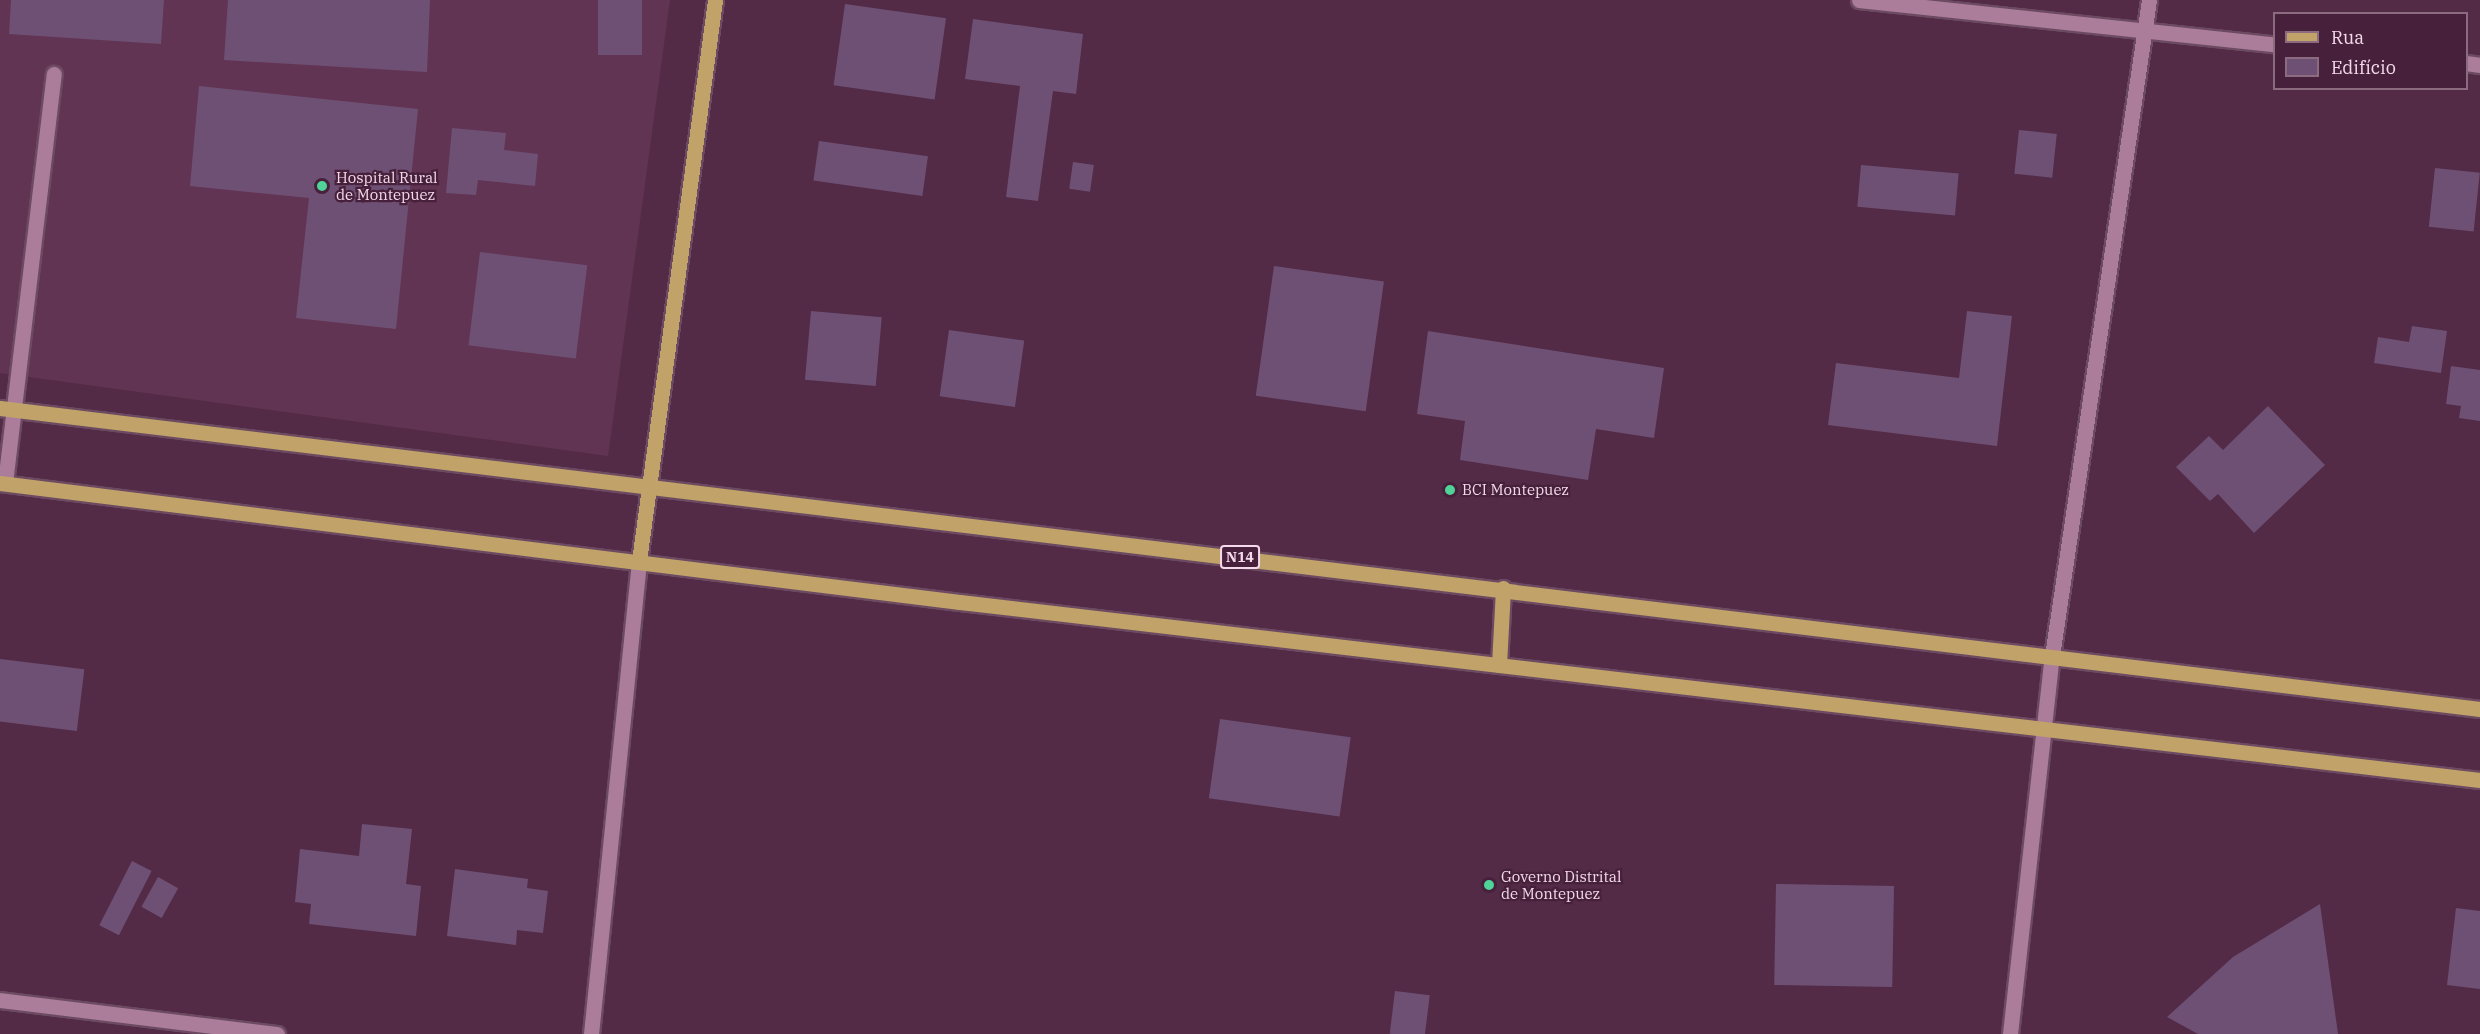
<!DOCTYPE html>
<meta charset="utf-8">
<style>
body{margin:0}
#map{position:relative;width:2480px;height:1034px;overflow:hidden;background:#532b46;font-family:"IBM Plex Serif",serif}
div>[style]{position:absolute}
[style*='--x']{left:calc(var(--x)*1px);top:calc(var(--y)*1px);width:calc(var(--w)*1px);rotate:calc(var(--a)*1deg)}
.built>*{inset:0;background:#623453}
.building>*{inset:0;background:#6f5075;transform-origin:0 0}
.roads{filter:drop-shadow(2px 0 #6c4a61) drop-shadow(-2px 0 #6c4a61) drop-shadow(0 2px #6c4a61) drop-shadow(0 -2px #6c4a61)}
.minor>*{height:15px;margin:-7.5px;padding:0 7.5px;transform-origin:7.5px;border-radius:7.5px;background:#ab7d9b}
.major>*{height:15px;margin:-7.5px;padding:0 7.5px;transform-origin:7.5px;border-radius:7.5px;background:#c1a369}
.dots>*{width:16px;height:16px;translate:-50% -50%;box-sizing:border-box;border:3px solid #47213b;border-radius:50%}
span{translate:-50% -50%;white-space:nowrap;text-align:center;line-height:1.15;-webkit-text-stroke:4.5px #47213b;paint-order:stroke}
.shield-label span{padding:2px 4px;background:#47213b;border:2px solid;border-radius:4px;-webkit-text-stroke-width:0}
.shield-label{font-size:14px;color:#f3d9e9;font-weight:700}
.poi-label{font-size:15px;color:#f3d9e9}
.left{translate:0 -50%;text-align:left}
.legend{position:absolute;left:2273px;top:12px;width:195px;height:78px;box-sizing:border-box;background:#47213b;border:2px solid #8c6b81;margin:0;padding:8px 10px;list-style:none;font-size:18px;color:#f3d9e9}
.legend li{display:flex;align-items:center;gap:12px;height:30px}
.legend b{width:30px;border:2px solid #8c6b81}
</style>
<div id="map">
<div class="built">
<i style="clip-path:polygon(0 0,670px 0,608px 456px,0 373px)"></i>
</div>
<div class="building">
<i style="clip-path:polygon(11px 0,164px 0,161px 44px,9px 34px)"></i>
<i style="clip-path:polygon(228px 0,430px 0,427px 72px,224px 60px)"></i>
<i style="left:598px;top:0;width:44px;height:55px"></i>
<i style="left:845px;top:4px;width:102px;height:82px;rotate:8deg"></i>
<i style="clip-path:polygon(973px 19px,1083px 34px,1076px 94px,1053px 91px,1038px 201px,1006px 197px,1020px 86px,965px 79px)"></i>
<i style="clip-path:polygon(199px 86px,418px 109px,396px 329px,296px 318px,309px 198px,190px 186px)"></i>
<i style="clip-path:polygon(452px 128px,506px 133px,504px 150px,538px 154px,535px 186px,478px 180px,476px 195px,446px 193px)"></i>
<i style="left:2019px;top:130px;width:38px;height:44px;rotate:6deg"></i>
<i style="left:819px;top:141px;width:110px;height:40px;rotate:8deg"></i>
<i style="left:1073px;top:162px;width:21px;height:27px;rotate:8deg"></i>
<i style="left:1861px;top:165px;width:98px;height:42px;rotate:5deg"></i>
<i style="left:2435px;top:168px;width:45px;height:59px;rotate:6deg"></i>
<i style="left:480px;top:252px;width:108px;height:94px;rotate:7deg"></i>
<i style="left:1274px;top:266px;width:111px;height:131px;rotate:8deg"></i>
<i style="left:811px;top:311px;width:71px;height:69px;rotate:5deg"></i>
<i style="clip-path:polygon(1967px 311px,2012px 316px,1997px 446px,1828px 425px,1836px 363px,1959px 378px)"></i>
<i style="clip-path:polygon(2412px 326px,2447px 331px,2441px 373px,2374px 363px,2378px 337px,2409px 342px)"></i>
<i style="left:949px;top:330px;width:76px;height:67px;rotate:8deg"></i>
<i style="clip-path:polygon(1428px 331px,1664px 368px,1654px 438px,1596px 429px,1588px 480px,1460px 460px,1465px 421px,1417px 414px)"></i>
<i style="clip-path:polygon(2451px 366px,2480px 370px,2480px 421px,2459px 418px,2461px 406px,2446px 404px)"></i>
<i style="clip-path:polygon(2268px 406px,2325px 465px,2254px 533px,2218px 494px,2210px 501px,2176px 467px,2209px 436px,2223px 450px)"></i>
<i style="left:0;top:659px;width:85px;height:62px;rotate:7deg"></i>
<i style="left:1220px;top:719px;width:132px;height:80px;rotate:8deg"></i>
<i style="clip-path:polygon(362px 824px,412px 829px,406px 884px,421px 886px,416px 936px,309px 924px,311px 904px,295px 902px,300px 849px,359px 856px)"></i>
<i style="left:132px;top:861px;width:22px;height:72px;rotate:27deg"></i>
<i style="clip-path:polygon(455px 869px,528px 879px,527px 888px,548px 891px,543px 933px,517px 930px,516px 945px,447px 936px)"></i>
<i style="left:158px;top:877px;width:23px;height:34px;rotate:29deg"></i>
<i style="left:1776px;top:884px;width:118px;height:101px;rotate:1deg"></i>
<i style="clip-path:polygon(2320px 904px,2338px 1034px,2198px 1034px,2167px 1017px,2233px 957px)"></i>
<i style="clip-path:polygon(2456px 908px,2480px 911px,2480px 989px,2447px 985px)"></i>
<i style="left:1395px;top:991px;width:35px;height:43px;rotate:7deg"></i>
</div>
<div class="roads">
<div class="minor">
<i style="--x:1859;--y:0;--w:417;--a:6.1"></i>
<i style="--x:2466;--y:63;--w:14;--a:8"></i>
<i style="--x:5;--y:483;--w:412;--a:-83.2"></i>
<i style="--x:0;--y:1000;--w:279;--a:7"></i>
<i style="--x:591;--y:1034;--w:475;--a:-84.2"></i>
<i style="--x:2010;--y:1034;--w:380;--a:-83.7"></i>
<i style="--x:2052;--y:656;--w:663;--a:-81.59"></i>
</div>
<div class="major">
<i style="--x:0;--y:408;--w:2498;--a:6.92"></i>
<i style="--x:0;--y:483;--w:967;--a:7.07"></i>
<i style="--x:960;--y:602;--w:1530;--a:6.68"></i>
<i style="--x:639;--y:561;--w:566;--a:-82.28"></i>
<i style="--x:1499;--y:665;--w:77;--a:-87"></i>
</div>
</div>
<div class="dots">
<i style="left:322px;top:186px;background:#50d398"></i>
<i style="left:1450px;top:490px;background:#50d398"></i>
<i style="left:1489px;top:885px;background:#50d398"></i>
</div>
<div class="shield-label">
<span style="left:1240px;top:557px">N14</span>
</div>
<div class="poi-label">
<span class="left" style="left:336px;top:186px">Hospital Rural<br>de Montepuez</span>
<span class="left" style="left:1462px;top:490px">BCI Montepuez</span>
<span class="left" style="left:1501px;top:885px">Governo Distrital<br>de Montepuez</span>
</div>
<ul class="legend">
<li><b style="height:8px;background:#c1a369"></b>Rua</li>
<li><b style="height:16px;background:#6f5075"></b>Edifício</li>
</ul>
</div>
